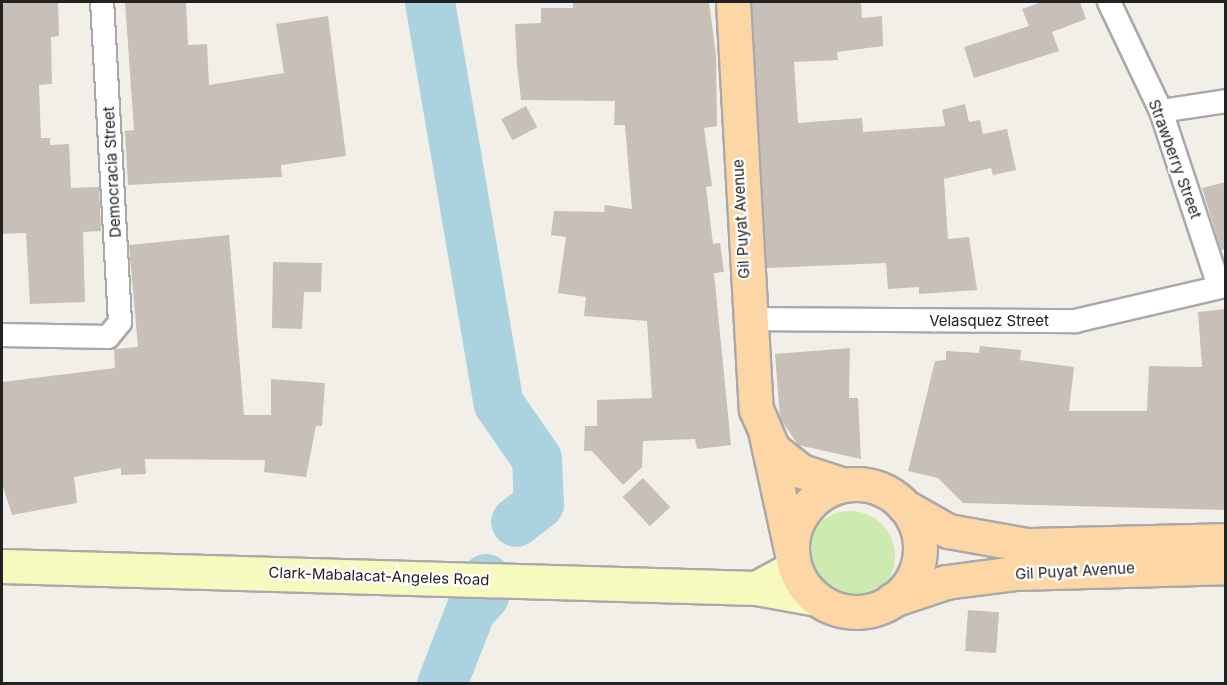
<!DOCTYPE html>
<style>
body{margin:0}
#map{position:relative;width:1227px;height:685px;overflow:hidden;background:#f2efe9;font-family:Inter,sans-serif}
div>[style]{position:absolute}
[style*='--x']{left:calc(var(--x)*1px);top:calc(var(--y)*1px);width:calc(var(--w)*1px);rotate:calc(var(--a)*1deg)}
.grass>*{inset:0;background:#cdebb0}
.round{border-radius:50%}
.river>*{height:50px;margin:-25px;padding:0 25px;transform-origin:25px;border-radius:25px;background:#aad3df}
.building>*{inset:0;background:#c7bfb8;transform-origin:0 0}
.roads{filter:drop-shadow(2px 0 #a9a9a9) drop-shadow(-2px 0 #a9a9a9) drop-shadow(0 2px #a9a9a9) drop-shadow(0 -2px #a9a9a9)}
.street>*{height:22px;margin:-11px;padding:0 11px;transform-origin:11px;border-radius:11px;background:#fff}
.secondary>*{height:33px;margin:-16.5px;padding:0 16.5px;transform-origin:16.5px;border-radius:16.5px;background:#f7fabf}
.primary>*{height:33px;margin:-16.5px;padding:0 16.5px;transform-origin:16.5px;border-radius:16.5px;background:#fcd6a4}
.primary>.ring{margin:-16.5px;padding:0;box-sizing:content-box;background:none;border:33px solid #fcd6a4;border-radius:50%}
span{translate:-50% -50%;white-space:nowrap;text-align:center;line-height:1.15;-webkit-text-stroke:4.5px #fff;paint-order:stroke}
.street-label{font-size:15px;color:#222}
.frame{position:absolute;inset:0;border:3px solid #222;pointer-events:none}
</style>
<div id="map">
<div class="grass">
<i class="round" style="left:805px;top:511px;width:90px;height:90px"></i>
</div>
<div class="river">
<i style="--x:430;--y:2;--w:408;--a:80.3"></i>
<i style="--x:499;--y:404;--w:67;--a:55.4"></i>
<i style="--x:537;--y:459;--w:45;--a:87.5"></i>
<i style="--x:539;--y:504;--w:29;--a:142"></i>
<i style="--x:442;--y:684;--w:79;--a:-68.6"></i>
<i style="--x:471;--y:610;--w:19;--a:-47"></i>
<i style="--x:484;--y:596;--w:17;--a:-83"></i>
</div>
<div class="building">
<i style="clip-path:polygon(2px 2px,58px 2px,59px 36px,51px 37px,52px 84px,39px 85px,41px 138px,50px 138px,50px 145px,69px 144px,71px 188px,99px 187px,101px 231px,83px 232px,85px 302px,30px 304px,26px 233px,2px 234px)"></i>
<i style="clip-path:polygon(125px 2px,186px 2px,188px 45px,207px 44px,209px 85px,284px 73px,276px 24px,328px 16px,346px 156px,281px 165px,282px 177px,128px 185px,125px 131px,134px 130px)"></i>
<i style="clip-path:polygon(573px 2px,709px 2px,716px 55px,717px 126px,704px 128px,712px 186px,706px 187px,713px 244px,720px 243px,724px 272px,714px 273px,731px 445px,697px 449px,695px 439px,643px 441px,642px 467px,623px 485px,592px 451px,584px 451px,585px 426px,597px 426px,597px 400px,652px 398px,647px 321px,584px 316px,586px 297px,558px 293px,566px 237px,551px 235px,554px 211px,604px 212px,605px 205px,632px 209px,625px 125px,614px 125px,615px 101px,521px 100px,517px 65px,515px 24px,541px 23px,541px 8px,573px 8px)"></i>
<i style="clip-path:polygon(752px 2px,861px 2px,862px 18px,882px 16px,883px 46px,837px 52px,838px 60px,794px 62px,798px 123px,862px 118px,863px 132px,945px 126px,942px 110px,965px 104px,969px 122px,980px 120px,983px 134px,1007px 129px,1016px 170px,993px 175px,991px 168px,944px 179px,948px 239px,969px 237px,977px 290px,919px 294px,919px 287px,888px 289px,886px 263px,767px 268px)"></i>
<i style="clip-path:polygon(1042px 2px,1080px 2px,1086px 19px,1052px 32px,1059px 51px,974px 78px,964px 47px,1029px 26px,1022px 9px)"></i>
<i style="left:526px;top:106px;width:24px;height:28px;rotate:62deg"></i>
<i style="clip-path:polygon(1226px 182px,1226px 249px,1221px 250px,1202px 188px)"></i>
<i style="clip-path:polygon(229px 235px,244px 415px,271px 415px,271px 379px,325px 383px,322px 426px,316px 426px,306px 477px,264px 472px,265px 460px,145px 459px,146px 474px,121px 475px,121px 468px,74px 477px,77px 503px,12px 515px,2px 484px,2px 382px,115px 368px,114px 349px,138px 347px,129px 245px)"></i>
<i style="clip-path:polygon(273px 262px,322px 263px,321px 292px,304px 292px,302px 329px,272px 328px)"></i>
<i style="clip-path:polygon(1226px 309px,1226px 510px,963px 503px,938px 478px,908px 471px,935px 361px,946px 360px,946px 351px,979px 353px,980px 346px,1021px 350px,1020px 360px,1074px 367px,1069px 411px,1147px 411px,1149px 366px,1202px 367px,1198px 312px)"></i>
<i style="clip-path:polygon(850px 348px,849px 398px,858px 398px,861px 459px,798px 445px,780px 418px,775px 354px)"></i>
<i style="left:643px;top:478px;width:40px;height:28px;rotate:47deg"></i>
<i style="left:968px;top:610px;width:31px;height:41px;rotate:4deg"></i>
</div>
<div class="roads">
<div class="street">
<i style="--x:1109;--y:2;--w:121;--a:64.5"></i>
<i style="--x:1161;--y:111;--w:184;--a:71.7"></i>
<i style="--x:1161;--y:111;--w:66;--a:-8.7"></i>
<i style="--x:748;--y:319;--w:327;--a:0.4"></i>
<i style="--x:1075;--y:321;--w:155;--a:-13.1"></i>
<i style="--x:2;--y:335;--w:106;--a:1.1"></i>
<i style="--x:108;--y:337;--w:19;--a:-51"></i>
<i style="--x:120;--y:322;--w:321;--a:-93.2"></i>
</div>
<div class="secondary">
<i style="--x:2;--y:566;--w:754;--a:1.67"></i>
<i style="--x:756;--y:588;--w:62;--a:10.2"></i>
<i style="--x:756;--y:588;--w:44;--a:-28.3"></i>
</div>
<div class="primary">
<i style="--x:733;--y:2;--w:408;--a:86.8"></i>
<i style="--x:756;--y:409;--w:43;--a:67"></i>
<i style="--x:773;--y:449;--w:36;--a:38"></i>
<i style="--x:801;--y:471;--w:45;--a:18"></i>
<i style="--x:766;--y:435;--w:118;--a:77.7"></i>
<i class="ring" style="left:792px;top:484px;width:95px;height:95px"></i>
<i style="--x:904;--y:506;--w:51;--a:29.6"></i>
<i style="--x:948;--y:531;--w:80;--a:10"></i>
<i style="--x:1027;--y:545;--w:199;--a:-1.4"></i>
<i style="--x:892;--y:600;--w:57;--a:-18.4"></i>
<i style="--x:946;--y:582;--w:71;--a:-7.3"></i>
<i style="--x:1016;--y:573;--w:210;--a:-1.6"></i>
</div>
</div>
<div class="street-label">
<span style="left:1175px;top:159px;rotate:70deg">Strawberry Street</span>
<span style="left:112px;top:172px;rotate:-93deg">Democracia Street</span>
<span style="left:741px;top:219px;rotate:-93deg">Gil Puyat Avenue</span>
<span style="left:989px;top:321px">Velasquez Street</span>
<span style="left:1075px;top:571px;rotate:-3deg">Gil Puyat Avenue</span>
<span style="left:379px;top:576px;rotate:2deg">Clark-Mabalacat-Angeles Road</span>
</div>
<div class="frame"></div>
</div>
